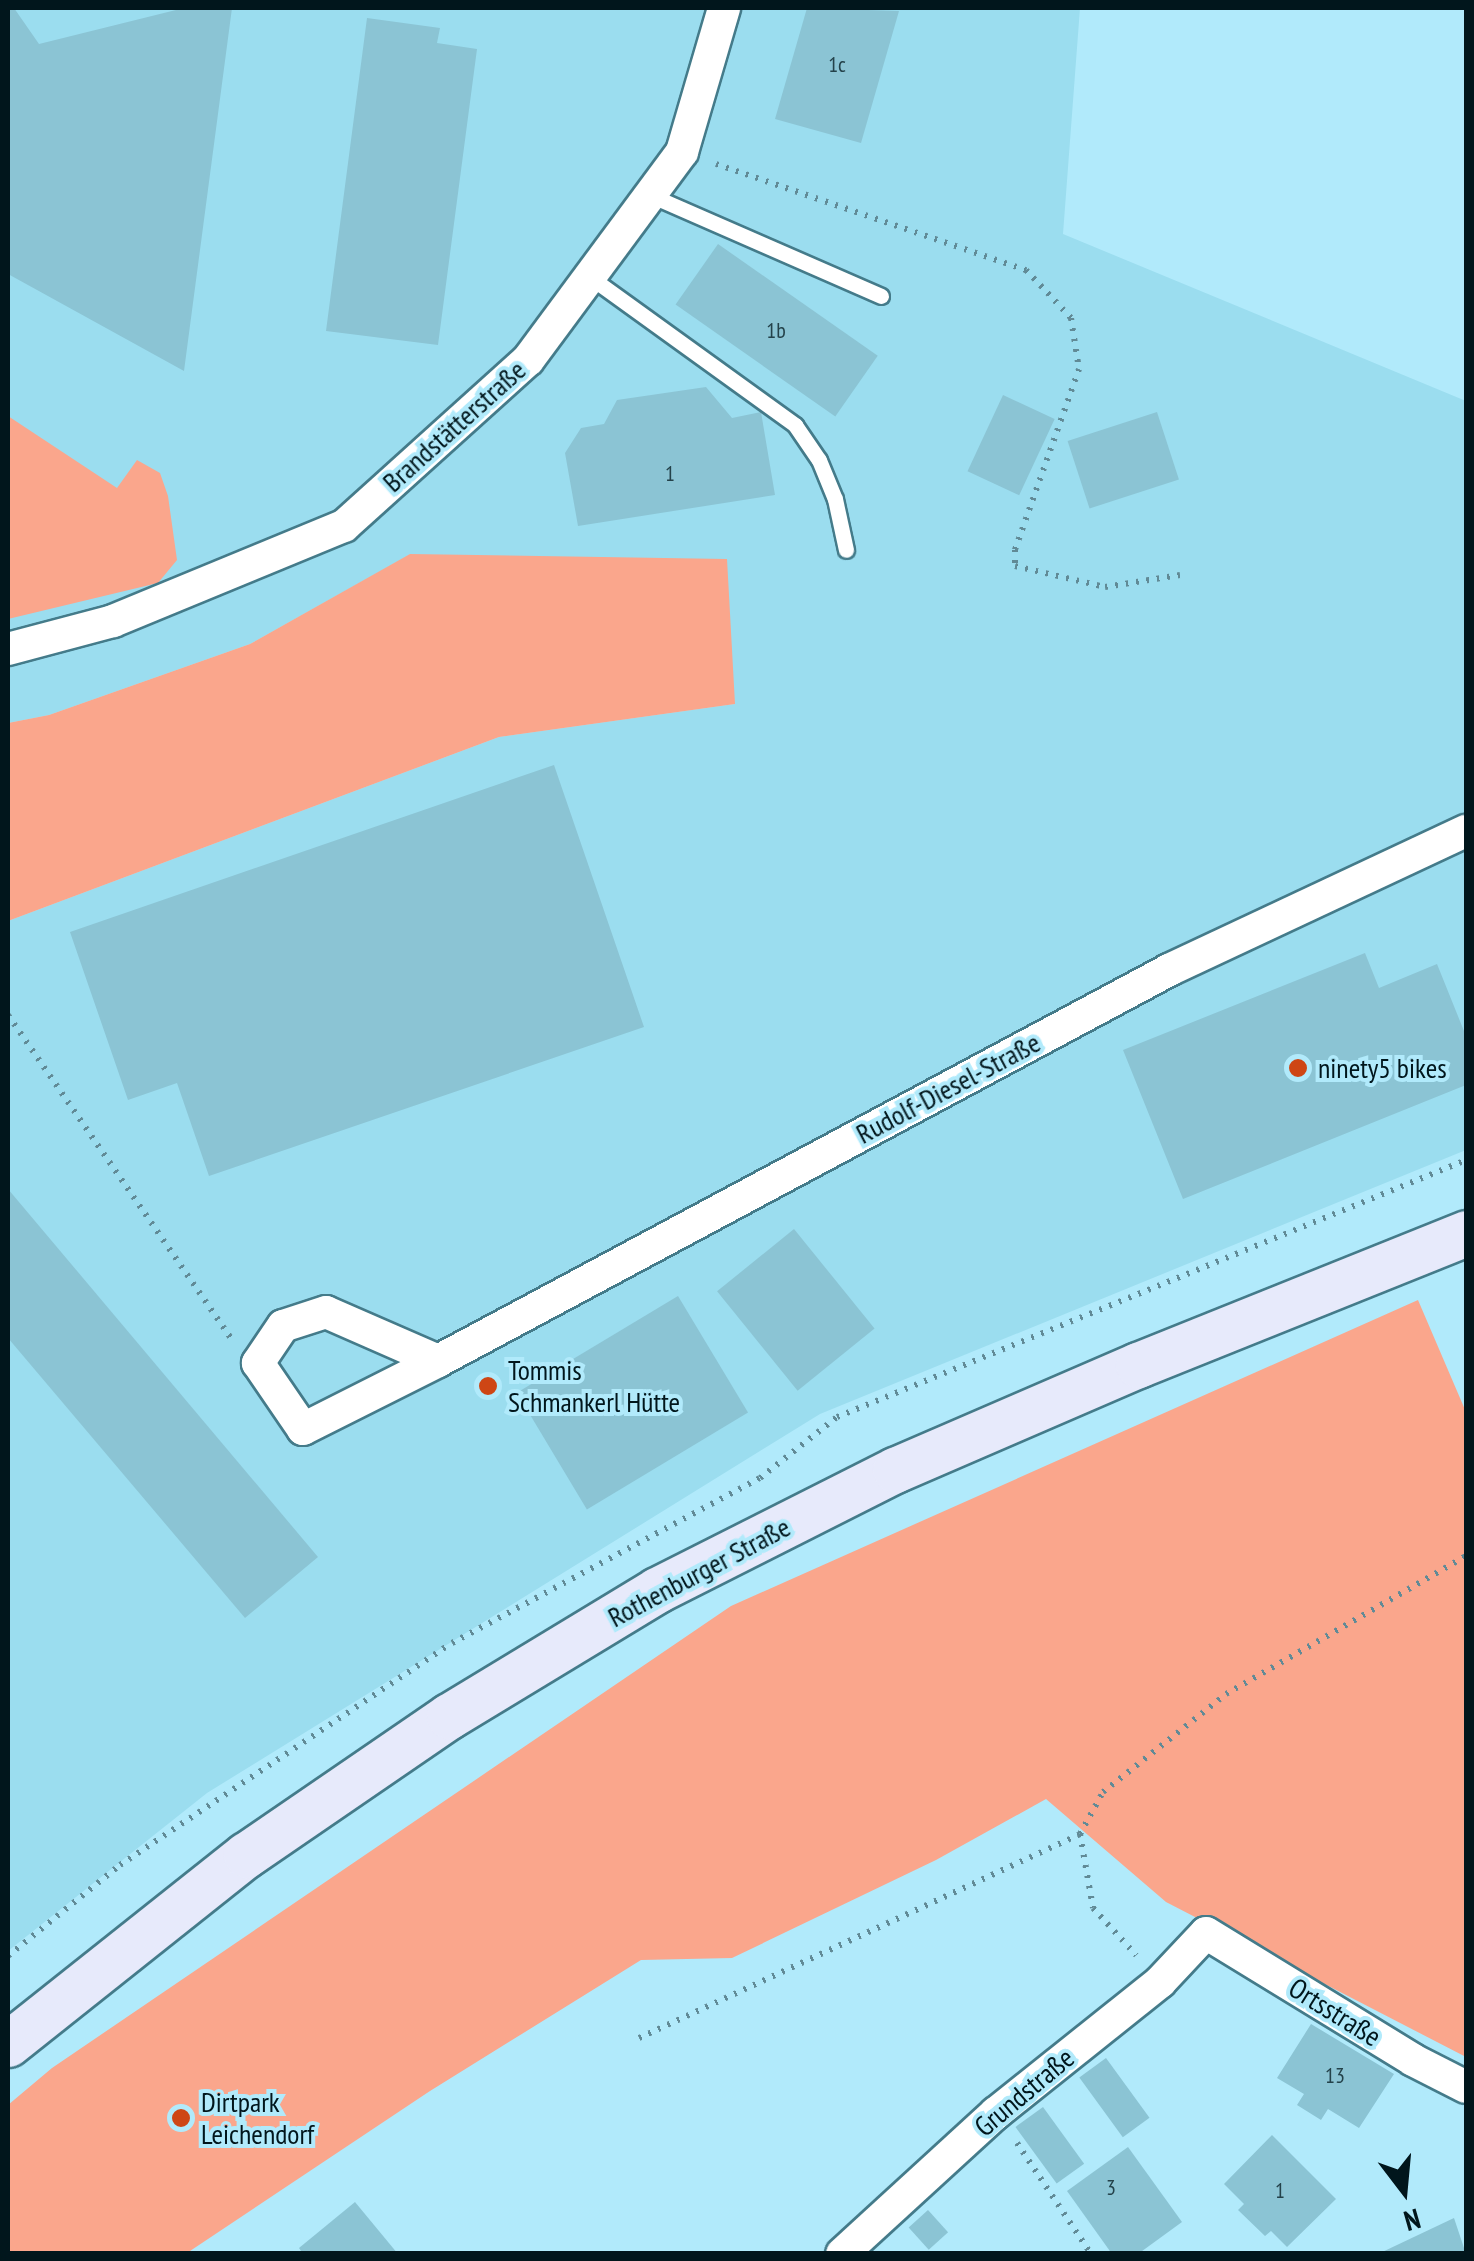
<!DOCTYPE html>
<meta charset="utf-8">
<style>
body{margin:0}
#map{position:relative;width:1474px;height:2261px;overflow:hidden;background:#b1eafb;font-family:"PT Sans Narrow",sans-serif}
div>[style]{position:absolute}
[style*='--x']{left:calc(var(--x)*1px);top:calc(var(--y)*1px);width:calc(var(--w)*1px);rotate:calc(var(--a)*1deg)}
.built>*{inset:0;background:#9bddef}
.green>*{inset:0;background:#faa68c}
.building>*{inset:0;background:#8bc4d4;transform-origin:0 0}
.path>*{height:6px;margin-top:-3px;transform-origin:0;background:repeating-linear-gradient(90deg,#618a96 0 2.5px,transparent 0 10.5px)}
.roads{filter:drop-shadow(2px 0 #447b8a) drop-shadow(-2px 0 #447b8a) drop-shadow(0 2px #447b8a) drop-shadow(0 -2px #447b8a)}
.lane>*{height:15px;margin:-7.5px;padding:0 7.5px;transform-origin:7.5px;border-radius:7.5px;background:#fff}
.street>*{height:32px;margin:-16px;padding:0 16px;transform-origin:16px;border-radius:16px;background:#fff}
.secondary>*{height:45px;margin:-22.5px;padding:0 22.5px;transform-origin:22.5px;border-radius:22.5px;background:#e7eafb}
.dots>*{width:28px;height:28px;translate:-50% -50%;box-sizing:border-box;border:5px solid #b1eafb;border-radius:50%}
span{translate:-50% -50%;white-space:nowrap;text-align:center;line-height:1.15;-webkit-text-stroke:8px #b1eafb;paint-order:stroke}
.number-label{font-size:22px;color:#24424a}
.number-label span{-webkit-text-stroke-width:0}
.street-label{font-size:28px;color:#01161c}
.poi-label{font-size:28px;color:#01161c}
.left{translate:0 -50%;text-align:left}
.frame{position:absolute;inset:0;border:10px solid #01161c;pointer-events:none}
.north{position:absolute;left:1354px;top:2141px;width:100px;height:100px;-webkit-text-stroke:8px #b1eafb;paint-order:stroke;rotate:164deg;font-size:28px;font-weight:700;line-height:40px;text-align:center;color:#01161c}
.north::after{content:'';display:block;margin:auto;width:35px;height:45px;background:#01161c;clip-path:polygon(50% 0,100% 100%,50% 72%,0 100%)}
</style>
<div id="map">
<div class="built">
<i style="clip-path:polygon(8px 8px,1080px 8px,1063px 234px,1466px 401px,1466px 1150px,820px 1414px,207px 1793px,8px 1951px,8px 921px,499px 737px,735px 704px,411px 554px,250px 644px,49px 715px,8px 723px)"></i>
</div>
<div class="green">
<i style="clip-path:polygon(8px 416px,117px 488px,137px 460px,160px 473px,168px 496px,177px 560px,158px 583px,8px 619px)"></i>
<i style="clip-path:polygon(410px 554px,727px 559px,735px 704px,499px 737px,8px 921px,8px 723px,49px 715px,250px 644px)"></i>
<i style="clip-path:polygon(1418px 1300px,1466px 1412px,1466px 2057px,1166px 1902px,1046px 1799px,936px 1860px,732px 1958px,641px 1960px,430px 2091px,187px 2253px,8px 2254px,8px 2105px,52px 2068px,731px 1606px)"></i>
</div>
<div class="building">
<i style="clip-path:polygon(8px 8px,14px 8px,39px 44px,184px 8px,232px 8px,184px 371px,8px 274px)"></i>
<i style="clip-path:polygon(807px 8px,899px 11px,861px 143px,775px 119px)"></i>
<i style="clip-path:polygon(367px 18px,440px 28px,437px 43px,477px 49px,438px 345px,326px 331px)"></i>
<i style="left:718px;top:244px;width:195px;height:74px;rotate:35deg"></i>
<i style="clip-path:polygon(706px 387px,732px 418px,761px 412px,775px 495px,578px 526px,565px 453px,581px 428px,604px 424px,617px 400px)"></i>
<i style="left:1003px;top:395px;width:57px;height:84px;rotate:25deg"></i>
<i style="left:1157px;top:412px;width:71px;height:94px;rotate:72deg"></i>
<i style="clip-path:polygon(554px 765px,644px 1027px,209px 1176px,177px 1083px,128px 1100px,70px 932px)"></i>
<i style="clip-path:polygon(1365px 953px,1379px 988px,1437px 964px,1466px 1036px,1466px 1085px,1183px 1199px,1123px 1050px)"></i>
<i style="clip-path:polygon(8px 1189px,318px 1557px,245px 1618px,8px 1338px)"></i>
<i style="left:794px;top:1229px;width:128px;height:99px;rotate:51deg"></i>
<i style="left:678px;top:1296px;width:136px;height:188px;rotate:59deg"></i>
<i style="clip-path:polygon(1311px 2024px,1394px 2074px,1359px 2128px,1328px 2109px,1321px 2120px,1297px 2105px,1304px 2094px,1277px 2078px)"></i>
<i style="left:1106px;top:2058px;width:74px;height:33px;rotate:54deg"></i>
<i style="left:1043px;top:2107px;width:70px;height:34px;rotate:54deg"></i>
<i style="clip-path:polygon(1272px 2135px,1336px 2199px,1287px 2247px,1271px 2231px,1265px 2236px,1238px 2210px,1244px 2204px,1224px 2184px)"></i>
<i style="clip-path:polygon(1128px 2147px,1182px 2222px,1138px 2254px,1112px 2254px,1067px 2191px)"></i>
<i style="clip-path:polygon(355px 2202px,398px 2254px,303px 2254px,299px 2248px)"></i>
<i style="left:928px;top:2210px;width:30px;height:26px;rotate:48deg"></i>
<i style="clip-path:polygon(1454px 2218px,1466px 2254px,1378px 2254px)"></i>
</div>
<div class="path">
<i style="--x:716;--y:164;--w:328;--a:18.9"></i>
<i style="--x:1026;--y:270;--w:66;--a:46.8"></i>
<i style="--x:1071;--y:318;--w:52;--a:81.1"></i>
<i style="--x:1079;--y:369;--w:192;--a:109.5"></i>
<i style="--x:1015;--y:550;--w:16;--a:90"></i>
<i style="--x:1015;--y:566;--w:92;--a:13.1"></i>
<i style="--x:1105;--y:587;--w:76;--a:-9.1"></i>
<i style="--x:8;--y:1015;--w:393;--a:55.4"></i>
<i style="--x:1080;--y:1834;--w:75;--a:80"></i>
<i style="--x:1093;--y:1908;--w:64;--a:47.5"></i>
<i style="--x:8;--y:1956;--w:144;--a:-39.1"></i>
<i style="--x:120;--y:1865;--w:399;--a:-33.8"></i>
<i style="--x:452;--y:1643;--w:349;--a:-28.2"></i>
<i style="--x:760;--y:1478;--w:98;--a:-38.4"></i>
<i style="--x:837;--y:1417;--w:679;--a:-22.22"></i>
<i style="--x:639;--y:2038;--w:486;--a:-24.8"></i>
<i style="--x:1080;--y:1834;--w:48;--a:-61.3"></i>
<i style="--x:1103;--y:1792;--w:157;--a:-38.5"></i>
<i style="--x:1226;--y:1694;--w:277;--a:-29.9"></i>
<i style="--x:1017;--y:2143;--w:133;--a:56.3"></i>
</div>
<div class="roads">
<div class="lane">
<i style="--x:650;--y:195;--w:252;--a:23.6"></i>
<i style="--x:590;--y:277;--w:253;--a:35.8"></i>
<i style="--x:795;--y:425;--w:42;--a:55.6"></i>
<i style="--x:819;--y:460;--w:42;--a:67.7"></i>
<i style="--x:835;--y:499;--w:52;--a:77.8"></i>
</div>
<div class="street">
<i style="--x:8;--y:649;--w:109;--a:-14.9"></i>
<i style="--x:113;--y:621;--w:250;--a:-22.4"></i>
<i style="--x:344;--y:526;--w:248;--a:-42.1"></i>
<i style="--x:528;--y:360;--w:259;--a:-53.5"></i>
<i style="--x:682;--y:152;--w:150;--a:-73.7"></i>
<i style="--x:438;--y:1361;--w:122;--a:-156.4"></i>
<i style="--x:326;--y:1312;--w:45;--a:162"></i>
<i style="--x:283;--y:1326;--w:45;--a:124"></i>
<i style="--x:258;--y:1363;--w:80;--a:55.7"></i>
<i style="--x:303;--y:1429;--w:151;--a:-26.7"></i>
<i style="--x:438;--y:1361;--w:829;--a:-28.14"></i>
<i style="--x:1169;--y:970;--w:328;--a:-25.1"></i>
<i style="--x:842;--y:2254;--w:209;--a:-42.5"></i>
<i style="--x:996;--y:2113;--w:210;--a:-38.6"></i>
<i style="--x:1160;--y:1982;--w:67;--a:-46.8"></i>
<i style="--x:1206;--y:1933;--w:243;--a:31.5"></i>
<i style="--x:1413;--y:2060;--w:59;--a:27"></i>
</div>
<div class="secondary">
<i style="--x:8;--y:2044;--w:304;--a:-38.5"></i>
<i style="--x:246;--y:1855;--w:246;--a:-34.4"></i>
<i style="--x:449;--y:1716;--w:243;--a:-31.2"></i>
<i style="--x:657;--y:1590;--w:267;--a:-26.8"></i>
<i style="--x:895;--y:1470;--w:265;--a:-23.4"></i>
<i style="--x:1138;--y:1365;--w:354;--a:-21.9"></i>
</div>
</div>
<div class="dots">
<i style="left:1298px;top:1068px;background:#ce4615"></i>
<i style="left:488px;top:1386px;background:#ce4615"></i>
<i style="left:181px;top:2118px;background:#ce4615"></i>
</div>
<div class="number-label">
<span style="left:837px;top:65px">1c</span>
<span style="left:776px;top:331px">1b</span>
<span style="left:670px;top:474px">1</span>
<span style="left:1335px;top:2076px">13</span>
<span style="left:1111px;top:2188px">3</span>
<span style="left:1280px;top:2191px">1</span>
</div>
<div class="street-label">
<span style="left:454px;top:426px;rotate:-42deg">Brandstätterstraße</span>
<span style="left:948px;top:1088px;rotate:-28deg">Rudolf-Diesel-Straße</span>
<span style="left:699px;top:1572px;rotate:-28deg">Rothenburger Straße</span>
<span style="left:1335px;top:2012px;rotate:32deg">Ortsstraße</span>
<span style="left:1024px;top:2092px;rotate:-40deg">Grundstraße</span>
</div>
<div class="poi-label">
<span class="left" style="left:1318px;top:1068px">ninety5 bikes</span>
<span class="left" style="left:508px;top:1386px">Tommis<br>Schmankerl Hütte</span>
<span class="left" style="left:201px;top:2118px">Dirtpark<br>Leichendorf</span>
</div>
<div class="frame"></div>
<div class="north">N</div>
</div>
